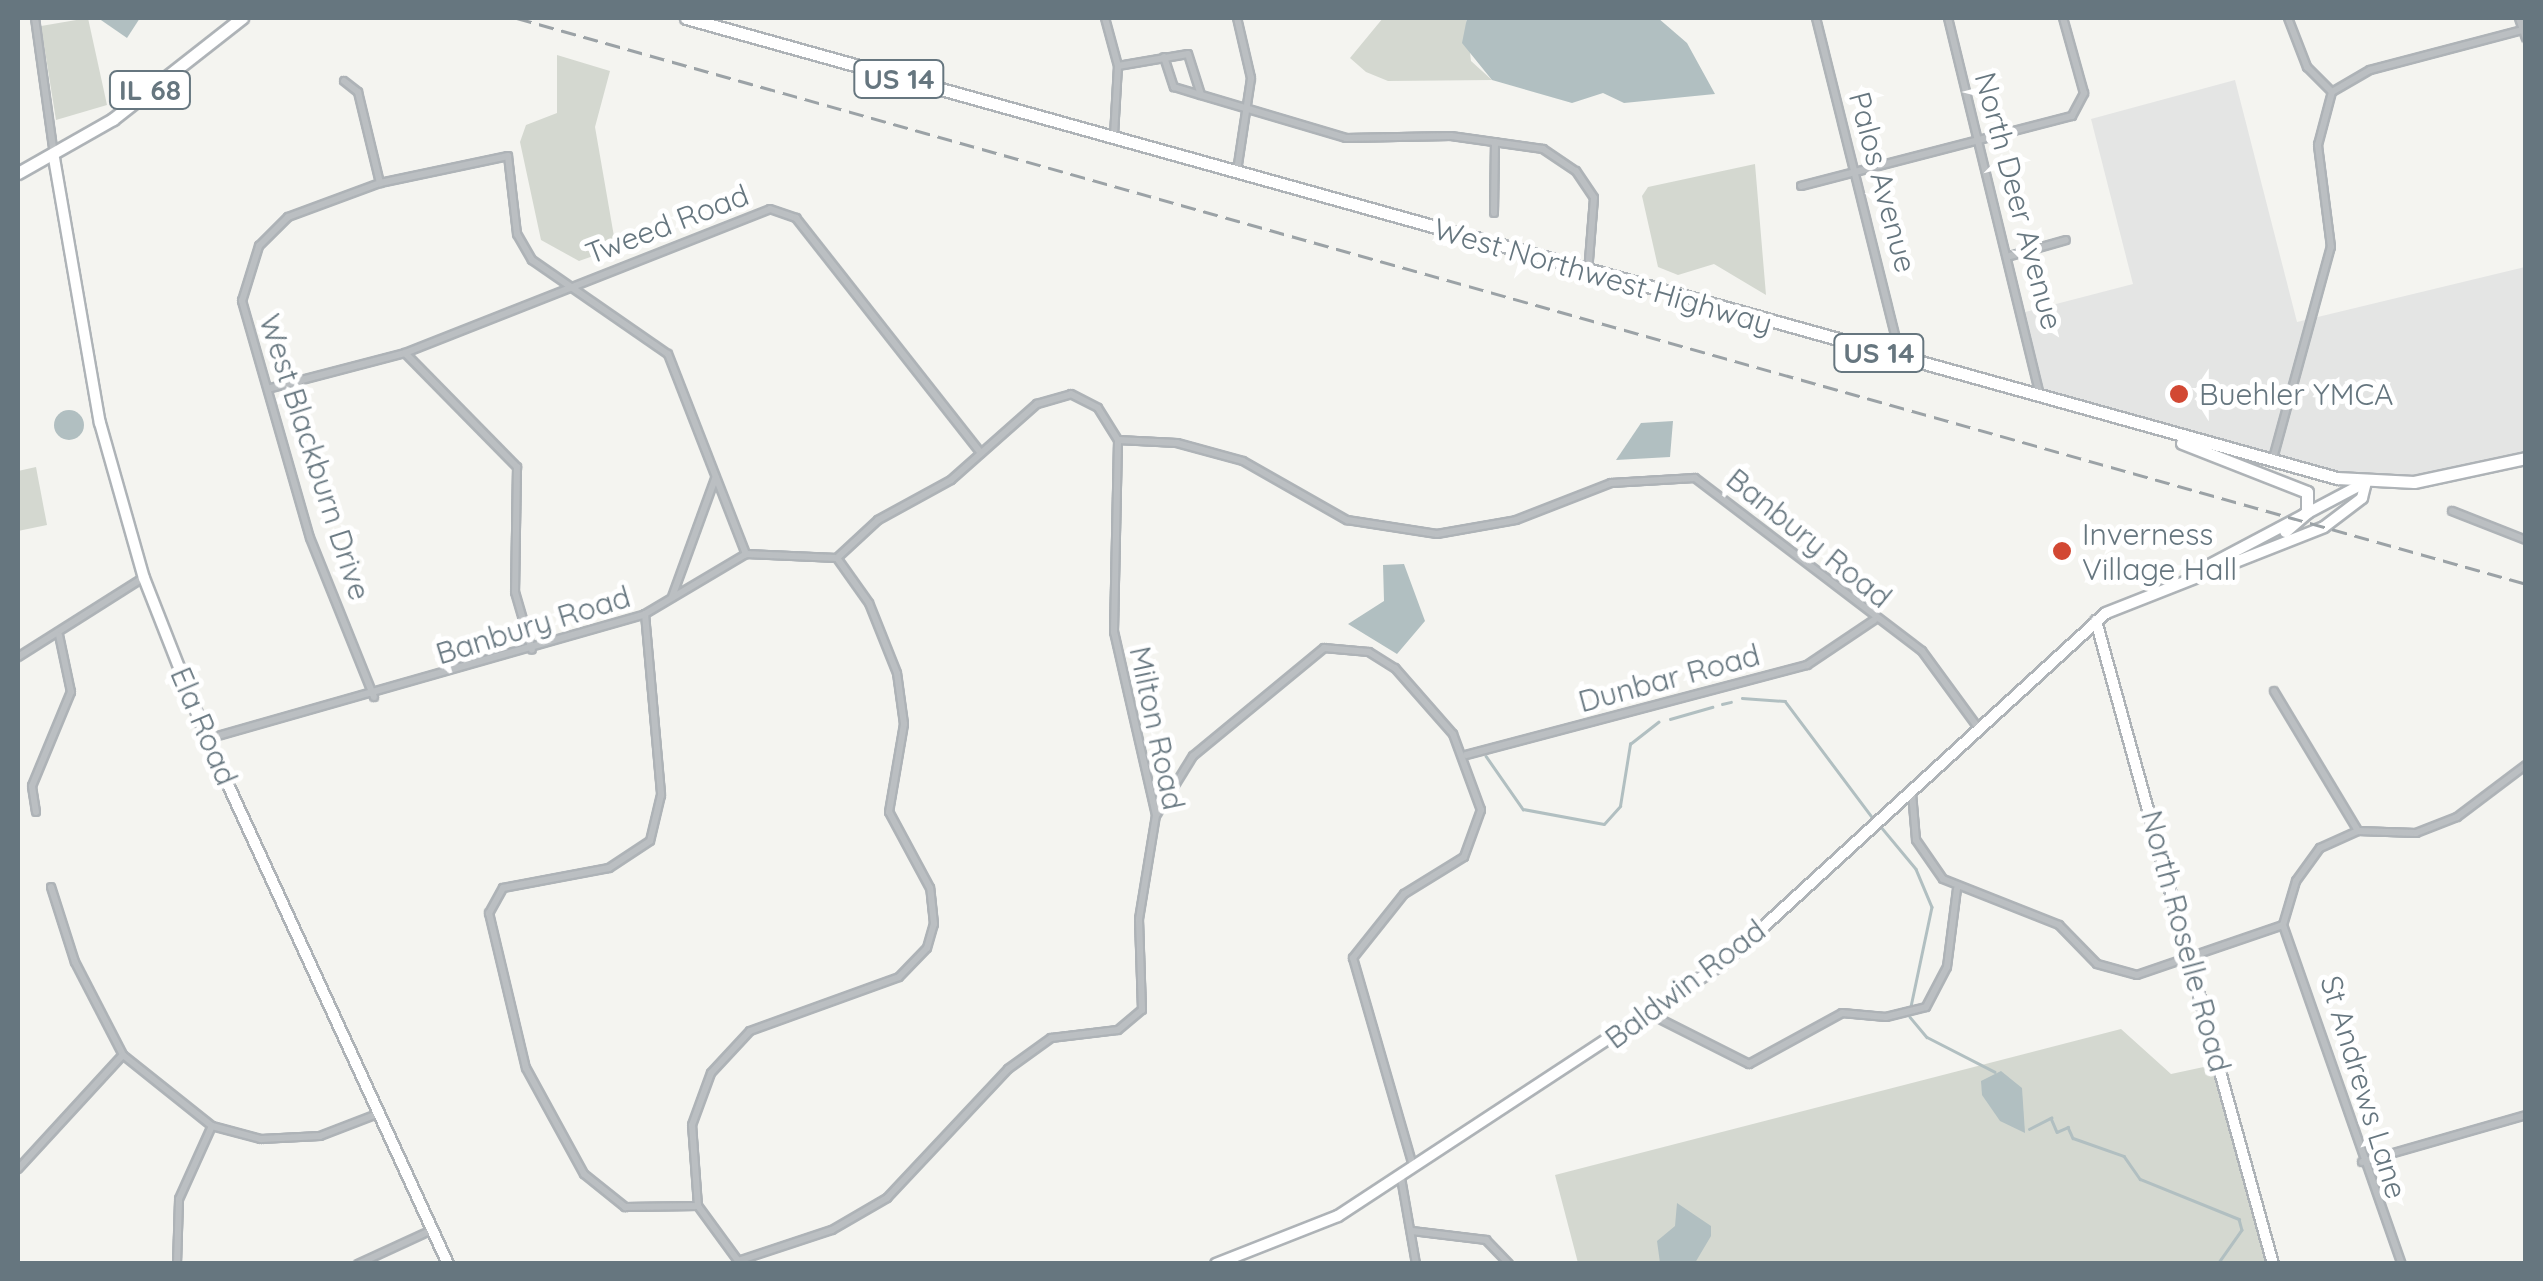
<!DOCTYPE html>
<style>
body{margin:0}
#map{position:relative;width:2543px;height:1281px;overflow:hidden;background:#f4f4f0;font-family:Quicksand,sans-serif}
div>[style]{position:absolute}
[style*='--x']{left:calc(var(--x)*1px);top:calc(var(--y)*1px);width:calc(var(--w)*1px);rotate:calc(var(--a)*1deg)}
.built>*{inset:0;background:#e4e5e4}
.green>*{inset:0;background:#d4d8d0}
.water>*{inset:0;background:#b1bfc1}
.round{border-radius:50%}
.stream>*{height:2.5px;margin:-1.25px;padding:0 1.25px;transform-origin:1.25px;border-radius:1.25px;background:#b1bfc1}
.roads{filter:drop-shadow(2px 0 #aeb3b7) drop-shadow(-2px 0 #aeb3b7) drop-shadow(0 2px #aeb3b7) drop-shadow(0 -2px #aeb3b7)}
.street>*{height:6px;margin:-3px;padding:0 3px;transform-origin:3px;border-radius:3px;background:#bbbfc2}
.secondary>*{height:10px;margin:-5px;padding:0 5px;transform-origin:5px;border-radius:5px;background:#fff}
.primary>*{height:11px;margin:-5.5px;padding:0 5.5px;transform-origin:5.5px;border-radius:5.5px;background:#fff}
.rail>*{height:2.5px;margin-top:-1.25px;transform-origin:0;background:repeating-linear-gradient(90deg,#9ba2a6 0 15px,transparent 0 23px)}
.dots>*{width:28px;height:28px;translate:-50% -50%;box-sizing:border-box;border:5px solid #fff;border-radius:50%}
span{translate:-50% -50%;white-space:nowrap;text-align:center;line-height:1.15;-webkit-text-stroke:10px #fff;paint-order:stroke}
.shield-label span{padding:2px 8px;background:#fff;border:2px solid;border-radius:8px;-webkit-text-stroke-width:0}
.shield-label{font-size:28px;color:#66767f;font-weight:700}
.street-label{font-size:30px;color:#66767f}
.poi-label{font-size:30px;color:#66767f}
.left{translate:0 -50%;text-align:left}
.frame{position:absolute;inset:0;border:20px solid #66767f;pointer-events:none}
</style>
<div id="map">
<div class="built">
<i style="clip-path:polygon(2235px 80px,2297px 322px,2525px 267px,2525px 458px,2366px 482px,2040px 397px,2025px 312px,2133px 284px,2091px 119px)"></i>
</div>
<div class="green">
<i style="clip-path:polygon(88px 18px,107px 105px,56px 120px,41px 26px)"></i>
<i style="clip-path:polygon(1383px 18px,1466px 18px,1471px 61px,1492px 80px,1388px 81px,1366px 72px,1350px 58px)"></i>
<i style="clip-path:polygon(557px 55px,610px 71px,595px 127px,616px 248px,579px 261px,541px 240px,520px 142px,526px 125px,557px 113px)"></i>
<i style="clip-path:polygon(1755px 164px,1766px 295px,1714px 264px,1678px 275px,1658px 267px,1642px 196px,1648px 187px)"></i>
<i style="clip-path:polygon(36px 467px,47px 525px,18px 531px,18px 471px)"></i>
<i style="clip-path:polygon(2121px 1029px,2171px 1074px,2213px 1065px,2266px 1263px,1578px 1263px,1555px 1175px)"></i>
</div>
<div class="water">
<i style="clip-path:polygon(98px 18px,140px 18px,127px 38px)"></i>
<i style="clip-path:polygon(1467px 18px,1658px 18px,1687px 43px,1715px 94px,1624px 103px,1603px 93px,1572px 103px,1492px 80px,1462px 43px)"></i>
<i class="round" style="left:54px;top:410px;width:30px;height:30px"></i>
<i style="clip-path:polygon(1673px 421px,1670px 457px,1616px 460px,1641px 423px)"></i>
<i style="clip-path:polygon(1404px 564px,1425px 621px,1397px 654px,1348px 624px,1384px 601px,1383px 565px)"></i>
<i style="clip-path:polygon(2001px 1071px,2022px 1088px,2025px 1133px,2000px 1121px,1982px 1095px,1981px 1081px)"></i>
<i style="clip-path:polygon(1677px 1203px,1711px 1226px,1711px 1236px,1695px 1263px,1660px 1263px,1657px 1241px,1675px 1226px)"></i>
</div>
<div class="stream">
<i style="--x:1742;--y:698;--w:43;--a:4"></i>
<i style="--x:1785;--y:701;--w:146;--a:53.1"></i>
<i style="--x:1722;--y:704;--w:9;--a:-13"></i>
<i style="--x:1670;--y:719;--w:44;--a:-15.9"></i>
<i style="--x:1486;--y:756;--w:65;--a:55.1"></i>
<i style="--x:1523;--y:809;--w:82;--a:10.5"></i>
<i style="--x:1604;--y:824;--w:24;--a:-48"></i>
<i style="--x:1620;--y:806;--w:63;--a:-80.8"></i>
<i style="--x:1630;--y:744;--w:36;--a:-38"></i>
<i style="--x:1882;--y:828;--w:53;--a:50.3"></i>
<i style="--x:1916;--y:869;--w:41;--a:67.2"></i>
<i style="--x:1932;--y:907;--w:102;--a:101.9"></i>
<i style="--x:1910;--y:1017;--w:26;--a:50"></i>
<i style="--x:1927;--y:1037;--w:76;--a:27.2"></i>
<i style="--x:2029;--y:1129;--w:25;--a:-27"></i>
<i style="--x:2051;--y:1118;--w:15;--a:67"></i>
<i style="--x:2057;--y:1132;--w:12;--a:-24"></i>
<i style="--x:2068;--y:1127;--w:12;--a:66"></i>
<i style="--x:2073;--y:1138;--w:54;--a:19.4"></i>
<i style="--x:2124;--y:1156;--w:28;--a:55"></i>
<i style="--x:2140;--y:1179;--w:107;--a:22"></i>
<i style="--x:2239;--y:1219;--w:11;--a:75"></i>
<i style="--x:2242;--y:1230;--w:42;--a:125.2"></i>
</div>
<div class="roads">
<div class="street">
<i style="--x:35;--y:18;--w:138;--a:82.1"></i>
<i style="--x:1105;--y:18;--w:50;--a:74.8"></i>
<i style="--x:1118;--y:66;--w:70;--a:93.3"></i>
<i style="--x:1816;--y:18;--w:350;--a:76"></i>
<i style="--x:1948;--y:18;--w:389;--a:76.3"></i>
<i style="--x:2288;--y:18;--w:53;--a:68.8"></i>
<i style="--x:2307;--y:67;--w:35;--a:45"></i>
<i style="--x:2519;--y:18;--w:21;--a:71"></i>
<i style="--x:1164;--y:57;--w:32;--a:72"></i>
<i style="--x:1174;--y:87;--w:28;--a:17"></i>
<i style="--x:1118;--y:66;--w:71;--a:-9.7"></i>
<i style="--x:1188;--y:54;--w:43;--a:72.4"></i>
<i style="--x:1201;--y:95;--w:151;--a:16.5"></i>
<i style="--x:1346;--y:138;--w:105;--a:-1.1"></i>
<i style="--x:1451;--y:136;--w:93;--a:8"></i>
<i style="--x:1543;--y:149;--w:40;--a:34"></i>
<i style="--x:1576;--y:171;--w:32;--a:56"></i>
<i style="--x:1594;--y:198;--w:74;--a:94.6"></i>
<i style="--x:344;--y:81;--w:18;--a:38"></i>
<i style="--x:358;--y:92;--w:94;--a:76.4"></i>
<i style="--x:1237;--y:171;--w:94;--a:-81.4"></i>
<i style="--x:1251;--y:78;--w:62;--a:-103.1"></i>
<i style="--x:1801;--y:186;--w:280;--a:-14.5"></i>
<i style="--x:2072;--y:116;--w:26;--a:-62"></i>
<i style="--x:2084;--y:93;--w:78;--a:-105.6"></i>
<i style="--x:1494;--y:213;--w:71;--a:-89.2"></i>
<i style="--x:2010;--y:256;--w:58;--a:-15.9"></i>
<i style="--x:405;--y:353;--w:160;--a:45.5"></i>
<i style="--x:517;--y:467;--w:125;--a:90.9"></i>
<i style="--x:515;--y:592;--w:60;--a:73.7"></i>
<i style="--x:271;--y:388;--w:138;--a:-14.6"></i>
<i style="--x:405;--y:353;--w:392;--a:-21.5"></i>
<i style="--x:770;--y:209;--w:28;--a:19"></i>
<i style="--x:796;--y:218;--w:299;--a:51.8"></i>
<i style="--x:2272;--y:462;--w:223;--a:-74.7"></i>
<i style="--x:2331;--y:247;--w:103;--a:-97.3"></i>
<i style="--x:2318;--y:145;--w:55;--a:-75.2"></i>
<i style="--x:2332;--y:92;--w:44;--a:-30.1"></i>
<i style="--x:2370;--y:70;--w:157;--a:-14.7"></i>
<i style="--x:2452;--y:511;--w:79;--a:21.4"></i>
<i style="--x:672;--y:597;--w:126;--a:-70"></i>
<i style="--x:645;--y:614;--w:182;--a:84.9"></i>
<i style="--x:661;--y:795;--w:47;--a:103.4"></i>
<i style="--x:650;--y:841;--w:49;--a:146.6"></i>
<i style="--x:609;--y:868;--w:108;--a:169.3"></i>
<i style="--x:503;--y:888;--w:29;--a:119"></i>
<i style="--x:489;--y:913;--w:159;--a:76.6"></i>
<i style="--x:526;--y:1068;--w:121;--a:61.3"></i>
<i style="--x:584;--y:1174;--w:53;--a:38.8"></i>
<i style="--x:625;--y:1207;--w:73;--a:-0.8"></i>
<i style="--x:18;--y:657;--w:148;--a:-32.3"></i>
<i style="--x:2274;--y:691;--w:163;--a:59"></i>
<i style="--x:374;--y:697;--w:171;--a:-111.9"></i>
<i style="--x:310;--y:538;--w:247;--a:-106"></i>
<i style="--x:242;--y:301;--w:58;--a:-72.8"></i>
<i style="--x:259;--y:246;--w:41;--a:-45"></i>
<i style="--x:288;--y:217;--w:98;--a:-20.3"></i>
<i style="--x:380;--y:183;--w:131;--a:-11.9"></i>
<i style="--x:508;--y:156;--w:79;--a:83.4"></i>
<i style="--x:517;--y:234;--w:30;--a:60"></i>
<i style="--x:532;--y:260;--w:165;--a:34.7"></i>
<i style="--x:668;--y:354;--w:215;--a:68.7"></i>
<i style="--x:207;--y:739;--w:455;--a:-15.9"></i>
<i style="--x:645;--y:614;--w:117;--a:-30.7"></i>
<i style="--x:746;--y:554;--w:91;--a:2.5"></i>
<i style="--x:837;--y:558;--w:56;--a:-42.8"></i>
<i style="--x:878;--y:520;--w:83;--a:-28.7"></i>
<i style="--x:951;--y:480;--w:115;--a:-41.5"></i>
<i style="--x:1037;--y:404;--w:35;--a:-16"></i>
<i style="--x:1071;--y:394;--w:30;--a:27"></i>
<i style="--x:1098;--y:408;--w:38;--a:58"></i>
<i style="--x:1118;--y:440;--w:59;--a:2.9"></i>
<i style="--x:1177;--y:443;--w:68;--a:15.3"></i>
<i style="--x:1243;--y:461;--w:120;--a:29.6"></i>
<i style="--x:1347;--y:520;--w:91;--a:8.8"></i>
<i style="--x:1437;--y:534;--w:80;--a:-10"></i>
<i style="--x:1516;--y:520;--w:102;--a:-21.3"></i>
<i style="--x:1611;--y:483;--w:84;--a:-3.4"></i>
<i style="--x:1695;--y:478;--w:285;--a:37.3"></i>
<i style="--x:1922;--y:651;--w:97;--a:53.8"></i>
<i style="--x:1466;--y:755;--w:353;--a:-14.8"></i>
<i style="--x:1807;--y:665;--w:81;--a:-33.9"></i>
<i style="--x:1912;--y:793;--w:47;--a:85.1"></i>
<i style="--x:1916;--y:840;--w:47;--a:55.3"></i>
<i style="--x:1943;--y:879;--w:125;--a:21.6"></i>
<i style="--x:2059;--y:925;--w:54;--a:45.7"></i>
<i style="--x:2097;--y:964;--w:41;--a:15.4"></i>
<i style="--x:2137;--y:975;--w:154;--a:-18.9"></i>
<i style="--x:2283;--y:925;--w:46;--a:-73.5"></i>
<i style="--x:2296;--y:881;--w:41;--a:-54"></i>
<i style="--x:2320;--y:848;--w:42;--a:-24.1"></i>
<i style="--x:2358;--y:831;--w:58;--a:2"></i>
<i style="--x:2416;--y:833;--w:44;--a:-21.3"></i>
<i style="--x:2457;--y:817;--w:86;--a:-37"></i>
<i style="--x:36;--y:812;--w:26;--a:-99"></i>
<i style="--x:32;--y:786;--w:102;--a:-67.5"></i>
<i style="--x:71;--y:692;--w:58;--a:-101.9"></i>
<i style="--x:1157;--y:814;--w:68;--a:-58.2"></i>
<i style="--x:1193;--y:756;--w:170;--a:-39.5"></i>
<i style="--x:1324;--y:648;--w:45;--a:5.1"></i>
<i style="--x:1369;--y:652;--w:31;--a:32"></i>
<i style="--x:1395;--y:668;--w:88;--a:48.7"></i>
<i style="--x:1453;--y:734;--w:81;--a:69.8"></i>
<i style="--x:1481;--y:810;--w:50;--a:109.9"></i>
<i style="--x:1464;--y:857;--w:70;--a:148.3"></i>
<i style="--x:1404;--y:894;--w:82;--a:128.6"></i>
<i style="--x:1353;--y:958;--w:216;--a:73.9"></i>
<i style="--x:51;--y:887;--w:79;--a:72.3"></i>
<i style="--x:75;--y:962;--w:105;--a:62.7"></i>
<i style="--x:123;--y:1055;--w:114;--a:38.6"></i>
<i style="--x:212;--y:1126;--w:51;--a:14.9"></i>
<i style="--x:261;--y:1139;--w:59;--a:-2.9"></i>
<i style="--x:320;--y:1136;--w:64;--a:-21"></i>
<i style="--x:2283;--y:925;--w:359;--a:70.7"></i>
<i style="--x:1650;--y:1014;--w:111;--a:26.8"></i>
<i style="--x:1749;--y:1064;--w:106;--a:-28.7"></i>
<i style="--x:1842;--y:1013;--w:44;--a:5.2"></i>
<i style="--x:1886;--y:1017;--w:41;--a:-14"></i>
<i style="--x:1926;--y:1007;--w:45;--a:-62.3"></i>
<i style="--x:1947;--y:967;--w:79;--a:-82.7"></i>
<i style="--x:2362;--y:1162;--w:171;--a:-16"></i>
<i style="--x:18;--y:1169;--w:155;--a:-47.4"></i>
<i style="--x:1401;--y:1178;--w:87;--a:80.1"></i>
<i style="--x:1412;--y:1231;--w:75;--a:6.9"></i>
<i style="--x:1486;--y:1240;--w:33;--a:46"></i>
<i style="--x:738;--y:1261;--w:99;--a:-18.3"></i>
<i style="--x:832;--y:1230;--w:64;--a:-30.2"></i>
<i style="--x:887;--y:1198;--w:177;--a:-46.8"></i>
<i style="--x:1008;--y:1069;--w:53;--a:-35.8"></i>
<i style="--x:1051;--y:1038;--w:67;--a:-6.8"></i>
<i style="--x:1118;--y:1030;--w:31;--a:-40"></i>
<i style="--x:1142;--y:1010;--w:91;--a:-91.9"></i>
<i style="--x:1139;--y:919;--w:105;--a:-80.7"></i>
<i style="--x:1156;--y:815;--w:188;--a:-102.9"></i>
<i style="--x:1114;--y:632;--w:192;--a:-88.8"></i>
<i style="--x:739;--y:1262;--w:69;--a:-126.2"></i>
<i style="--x:698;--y:1206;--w:81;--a:-94.2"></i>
<i style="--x:692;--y:1125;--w:55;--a:-69.9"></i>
<i style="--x:711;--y:1073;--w:57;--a:-47.1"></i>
<i style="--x:750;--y:1031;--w:158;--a:-19.9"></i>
<i style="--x:899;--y:977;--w:40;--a:-46"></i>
<i style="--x:927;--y:948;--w:25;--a:-74"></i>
<i style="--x:934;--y:924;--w:36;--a:-96"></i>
<i style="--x:930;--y:888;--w:86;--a:-118.3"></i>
<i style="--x:889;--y:812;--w:89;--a:-80.3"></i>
<i style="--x:904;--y:724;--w:51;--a:-97.8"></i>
<i style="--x:897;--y:673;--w:75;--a:-111.8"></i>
<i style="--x:869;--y:603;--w:55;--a:-125.4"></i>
<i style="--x:177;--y:1264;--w:65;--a:-88.2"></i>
<i style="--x:179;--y:1199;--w:80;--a:-65.7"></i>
<i style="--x:358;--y:1264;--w:81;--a:-24.7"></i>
</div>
<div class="secondary">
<i style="--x:54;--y:158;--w:269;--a:80.2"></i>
<i style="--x:100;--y:423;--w:161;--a:74.2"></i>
<i style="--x:144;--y:578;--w:173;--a:68.6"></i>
<i style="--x:207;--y:739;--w:578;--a:65.34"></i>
<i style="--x:2196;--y:572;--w:192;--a:-27.9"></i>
<i style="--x:2096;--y:621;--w:667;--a:74.61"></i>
<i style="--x:1216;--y:1264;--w:131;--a:-21.5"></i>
<i style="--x:1338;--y:1216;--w:464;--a:-33.3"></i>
<i style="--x:1726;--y:961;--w:515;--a:-42.48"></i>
<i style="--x:2106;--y:613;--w:234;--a:-21.5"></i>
<i style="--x:2324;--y:527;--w:48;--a:-37.3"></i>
<i style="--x:2362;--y:498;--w:16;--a:-76"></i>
</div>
<div class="primary">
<i style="--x:686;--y:18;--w:1714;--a:15.57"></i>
<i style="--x:2337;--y:478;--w:77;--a:3"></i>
<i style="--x:2414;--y:482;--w:115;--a:-12.1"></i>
<i style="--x:18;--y:173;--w:109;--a:-29.6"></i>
<i style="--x:113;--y:119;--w:164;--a:-38.1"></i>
<i style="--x:2182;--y:443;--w:134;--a:21.4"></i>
<i style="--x:2307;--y:492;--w:20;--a:90"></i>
<i style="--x:2307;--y:512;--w:29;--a:139"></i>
</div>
</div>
<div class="rail">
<i style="--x:517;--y:18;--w:2087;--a:15.73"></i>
</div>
<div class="dots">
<i style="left:2179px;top:394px;background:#d24833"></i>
<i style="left:2062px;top:551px;background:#d24833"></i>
</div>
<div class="shield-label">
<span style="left:899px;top:79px">US 14</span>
<span style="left:150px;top:90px">IL 68</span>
<span style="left:1879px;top:353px">US 14</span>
</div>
<div class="street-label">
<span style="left:1883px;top:182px;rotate:75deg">Palos Avenue</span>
<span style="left:2019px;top:201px;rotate:75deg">North Deer Avenue</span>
<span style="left:667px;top:224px;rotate:-21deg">Tweed Road</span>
<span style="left:1603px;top:276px;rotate:16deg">West Northwest Highway</span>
<span style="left:315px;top:457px;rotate:72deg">West Blackburn Drive</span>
<span style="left:1809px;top:538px;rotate:39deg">Banbury Road</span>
<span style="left:533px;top:625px;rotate:-17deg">Banbury Road</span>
<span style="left:1669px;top:678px;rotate:-15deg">Dunbar Road</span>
<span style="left:204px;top:726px;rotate:67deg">Ela Road</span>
<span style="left:1157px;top:728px;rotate:78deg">Milton Road</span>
<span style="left:2186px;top:941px;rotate:75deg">North Roselle Road</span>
<span style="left:1685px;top:984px;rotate:-37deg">Baldwin Road</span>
<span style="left:2364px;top:1087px;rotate:73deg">St Andrews Lane</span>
</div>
<div class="poi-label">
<span class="left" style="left:2199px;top:394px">Buehler YMCA</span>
<span class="left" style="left:2082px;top:551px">Inverness<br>Village Hall</span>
</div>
<div class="frame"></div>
</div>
